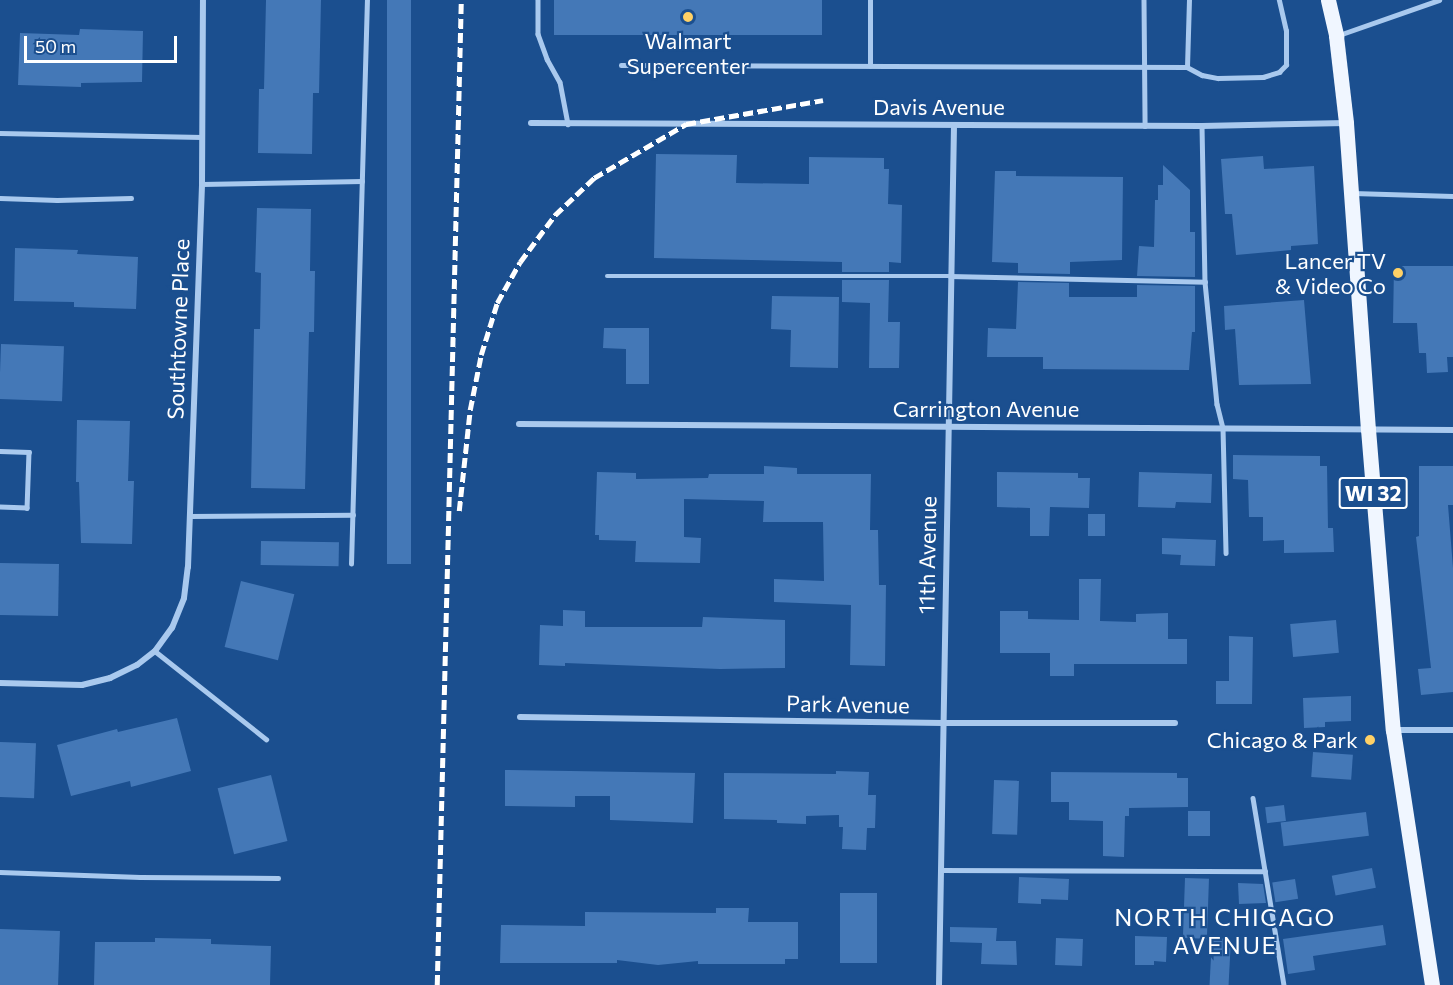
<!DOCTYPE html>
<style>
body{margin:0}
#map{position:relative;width:1453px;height:985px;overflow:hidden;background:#1b4f8f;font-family:Commissioner,sans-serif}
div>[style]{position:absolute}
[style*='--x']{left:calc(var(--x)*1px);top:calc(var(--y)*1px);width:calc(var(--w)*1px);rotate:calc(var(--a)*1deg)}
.building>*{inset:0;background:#4478b7;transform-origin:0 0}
.service>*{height:4.5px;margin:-2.25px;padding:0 2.25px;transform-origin:2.25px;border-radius:2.25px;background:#a9c9ee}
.minor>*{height:6px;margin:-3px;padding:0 3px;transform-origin:3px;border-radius:3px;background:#a9c9ee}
.primary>*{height:15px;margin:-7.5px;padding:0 7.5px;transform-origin:7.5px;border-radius:7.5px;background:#f0f6ff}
.rail>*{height:4.5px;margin-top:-2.25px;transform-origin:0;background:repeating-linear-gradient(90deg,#fff 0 10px,transparent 0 14.5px)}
.dots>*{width:16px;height:16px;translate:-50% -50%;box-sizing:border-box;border:3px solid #1b4f8f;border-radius:50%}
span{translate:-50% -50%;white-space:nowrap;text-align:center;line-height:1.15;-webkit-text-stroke:4.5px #1b4f8f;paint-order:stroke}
.shield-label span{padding:2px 4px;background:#1b4f8f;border:2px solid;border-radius:4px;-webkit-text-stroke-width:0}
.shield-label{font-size:21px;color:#fff;font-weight:700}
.poi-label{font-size:22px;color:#fff}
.right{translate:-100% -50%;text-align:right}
.street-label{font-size:22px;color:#fff}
.neighbourhood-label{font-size:24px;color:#fff;letter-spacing:1.5px}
.scale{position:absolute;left:24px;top:36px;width:153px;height:27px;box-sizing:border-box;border:3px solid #fff;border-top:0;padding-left:8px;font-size:18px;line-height:21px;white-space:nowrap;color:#fff;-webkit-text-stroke:4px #1b4f8f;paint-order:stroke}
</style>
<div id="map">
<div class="building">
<i style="clip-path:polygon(266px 0,321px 0,319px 93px,313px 93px,312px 154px,258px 153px,259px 89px,264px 89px)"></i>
<i style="left:387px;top:0;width:24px;height:564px"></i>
<i style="left:554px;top:0;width:268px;height:35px"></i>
<i style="clip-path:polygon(80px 29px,143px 31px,142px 82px,81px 83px,81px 87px,18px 85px,20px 33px,79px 35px)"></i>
<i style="clip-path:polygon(656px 154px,737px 155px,736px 183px,809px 184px,809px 157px,884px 158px,884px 169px,889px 169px,888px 204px,902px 205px,901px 263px,889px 262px,889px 272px,842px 272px,842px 262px,654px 258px)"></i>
<i style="clip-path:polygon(1263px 156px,1264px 169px,1314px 166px,1318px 244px,1291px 246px,1291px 250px,1236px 255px,1232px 214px,1225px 214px,1221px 159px)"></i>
<i style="clip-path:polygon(1163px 165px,1190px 190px,1190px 232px,1195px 232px,1195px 277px,1137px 276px,1139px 246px,1154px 247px,1155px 200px,1158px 200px,1158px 185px,1163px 185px)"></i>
<i style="clip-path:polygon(995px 171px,1016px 171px,1016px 176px,1123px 177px,1122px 260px,1070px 262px,1070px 274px,1018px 273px,1018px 263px,992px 262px)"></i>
<i style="clip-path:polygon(257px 208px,311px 209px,310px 271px,315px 271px,314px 332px,309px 332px,305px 489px,251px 488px,254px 329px,260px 329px,261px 273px,255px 272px)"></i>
<i style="clip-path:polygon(15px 248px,78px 250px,77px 254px,138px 257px,136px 309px,74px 307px,74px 302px,14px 301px)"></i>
<i style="clip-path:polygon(1394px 266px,1453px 266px,1453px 357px,1447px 357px,1448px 372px,1427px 373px,1426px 353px,1419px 353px,1417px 323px,1393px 323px)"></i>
<i style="clip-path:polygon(842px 280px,889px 280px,888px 322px,900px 322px,899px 368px,869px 368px,870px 303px,842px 302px)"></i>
<i style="clip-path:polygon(1018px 282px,1069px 283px,1069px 297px,1137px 297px,1137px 285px,1195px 286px,1195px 332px,1192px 332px,1189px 370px,1043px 369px,1043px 357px,987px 357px,988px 328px,1016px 329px)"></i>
<i style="clip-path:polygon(772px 296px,839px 297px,838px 368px,790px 367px,791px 330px,771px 329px)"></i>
<i style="clip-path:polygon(1304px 300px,1311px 384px,1239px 385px,1235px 329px,1225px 330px,1224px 306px)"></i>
<i style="clip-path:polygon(604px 328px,649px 328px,649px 384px,626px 384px,626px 349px,603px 348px)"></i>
<i style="left:1px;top:344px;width:63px;height:55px;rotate:2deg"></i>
<i style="clip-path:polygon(77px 420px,130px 421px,128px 481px,134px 481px,132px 544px,81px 543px,79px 482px,76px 482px)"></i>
<i style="clip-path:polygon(1233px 455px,1320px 456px,1320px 466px,1327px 466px,1328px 528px,1333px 528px,1334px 552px,1284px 553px,1284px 540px,1263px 541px,1263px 517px,1249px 517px,1248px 480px,1233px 479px)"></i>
<i style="clip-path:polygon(764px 466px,797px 468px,797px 474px,871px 474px,870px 530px,878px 530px,879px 585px,886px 585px,885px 666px,850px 665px,851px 605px,774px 602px,774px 579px,824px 581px,823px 522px,763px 522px,764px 501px,684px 499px,684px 537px,701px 538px,700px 563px,635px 562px,636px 541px,599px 540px,599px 535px,595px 535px,597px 472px,636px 473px,636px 479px,708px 478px,709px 474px,764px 474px)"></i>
<i style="clip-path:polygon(1419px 466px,1453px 466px,1453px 505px,1448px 505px,1453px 568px,1453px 692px,1421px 695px,1418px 669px,1431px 668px,1416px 537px,1419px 536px)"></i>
<i style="clip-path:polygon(997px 472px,1078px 473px,1078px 478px,1090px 478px,1089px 508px,1050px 507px,1049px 536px,1030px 536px,1030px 508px,997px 507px)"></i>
<i style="clip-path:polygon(1139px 472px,1212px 474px,1211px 503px,1176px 502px,1175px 508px,1138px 507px)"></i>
<i style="left:1088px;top:514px;width:17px;height:22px"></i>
<i style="clip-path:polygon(1162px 538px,1216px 540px,1215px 566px,1180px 565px,1181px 555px,1162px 554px)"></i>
<i style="left:261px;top:541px;width:78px;height:24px;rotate:1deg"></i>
<i style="left:0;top:563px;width:59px;height:52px;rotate:1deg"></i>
<i style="clip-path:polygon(1079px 579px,1101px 579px,1100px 621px,1136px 622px,1136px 614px,1168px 613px,1168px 639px,1187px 639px,1187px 664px,1074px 664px,1074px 676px,1050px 676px,1050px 653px,1000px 653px,1000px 611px,1028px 611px,1028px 619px,1079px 620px)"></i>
<i style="left:241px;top:581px;width:55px;height:68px;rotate:14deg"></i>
<i style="clip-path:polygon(563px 610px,585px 611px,585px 627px,702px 627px,703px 617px,785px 620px,785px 668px,720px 669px,565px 663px,565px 666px,539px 665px,540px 625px,563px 626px)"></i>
<i style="left:1336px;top:620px;width:33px;height:46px;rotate:85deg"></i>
<i style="clip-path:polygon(1229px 636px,1253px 637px,1252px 704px,1216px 704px,1216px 681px,1229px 681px)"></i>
<i style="clip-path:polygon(1351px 696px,1351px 721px,1325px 722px,1325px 727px,1304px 728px,1303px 698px)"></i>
<i style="clip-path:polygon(177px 718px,191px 771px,131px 787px,130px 781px,71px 796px,57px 745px,117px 729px,118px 732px)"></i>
<i style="left:0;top:742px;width:36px;height:55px;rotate:2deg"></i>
<i style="left:1313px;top:752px;width:40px;height:25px;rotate:4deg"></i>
<i style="clip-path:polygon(505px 770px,695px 773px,693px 823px,610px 820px,610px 796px,575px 796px,575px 807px,505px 806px)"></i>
<i style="clip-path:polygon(836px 771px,869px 772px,868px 795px,876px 795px,875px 828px,867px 828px,866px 850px,842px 849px,843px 827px,839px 827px,839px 815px,806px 816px,806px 824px,777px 823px,777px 820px,724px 819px,724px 773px,836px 774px)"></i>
<i style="clip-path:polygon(1051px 772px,1177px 773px,1177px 778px,1188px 778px,1188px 807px,1129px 808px,1129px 816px,1125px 816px,1124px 857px,1103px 856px,1103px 821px,1069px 820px,1069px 802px,1051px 802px)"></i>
<i style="left:271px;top:775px;width:68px;height:55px;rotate:76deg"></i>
<i style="left:994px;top:780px;width:25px;height:54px;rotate:2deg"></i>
<i style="left:1284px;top:805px;width:16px;height:19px;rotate:83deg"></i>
<i style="left:1188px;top:811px;width:22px;height:25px"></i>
<i style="left:1366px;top:812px;width:24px;height:86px;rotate:83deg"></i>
<i style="left:1372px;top:868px;width:20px;height:41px;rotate:79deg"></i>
<i style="clip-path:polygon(1019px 877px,1069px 879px,1068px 900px,1041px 899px,1041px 904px,1018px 903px)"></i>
<i style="left:1185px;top:878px;width:24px;height:60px;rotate:2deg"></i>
<i style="left:1295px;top:879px;width:20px;height:23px;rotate:81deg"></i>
<i style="clip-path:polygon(1238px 883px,1263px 884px,1266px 903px,1239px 904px)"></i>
<i style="left:840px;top:893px;width:37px;height:70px"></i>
<i style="clip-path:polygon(716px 908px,749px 908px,748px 922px,798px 922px,798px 959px,785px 959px,785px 964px,698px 964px,698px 961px,658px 965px,617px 960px,617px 963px,500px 963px,501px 925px,585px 926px,585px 912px,716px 913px)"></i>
<i style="clip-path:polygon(1383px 925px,1386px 945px,1313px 956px,1315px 970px,1288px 974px,1283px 939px)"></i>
<i style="clip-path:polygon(950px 927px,997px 928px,996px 941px,1016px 941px,1017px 965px,981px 964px,982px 943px,950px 942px)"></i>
<i style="left:0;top:929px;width:60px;height:56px;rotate:2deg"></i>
<i style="clip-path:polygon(1135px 936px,1167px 937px,1166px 962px,1154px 961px,1154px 965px,1135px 965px)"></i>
<i style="clip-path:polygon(155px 938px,211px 939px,211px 944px,271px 946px,270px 985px,94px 985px,95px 942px,155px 942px)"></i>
<i style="left:1056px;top:938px;width:27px;height:27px;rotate:2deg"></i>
<i style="left:1212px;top:938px;width:19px;height:47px;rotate:3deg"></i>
</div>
<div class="service">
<i style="--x:538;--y:0;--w:34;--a:90"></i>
<i style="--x:538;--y:34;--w:27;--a:70"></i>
<i style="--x:547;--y:59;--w:26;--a:61"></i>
<i style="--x:560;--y:82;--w:43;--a:79.2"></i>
<i style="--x:1144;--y:0;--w:126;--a:89.5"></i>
<i style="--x:1339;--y:35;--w:106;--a:-19.3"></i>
<i style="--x:621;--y:65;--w:566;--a:0.2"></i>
<i style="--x:1187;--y:67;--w:17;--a:28"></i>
<i style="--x:1202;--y:75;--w:16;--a:11"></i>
<i style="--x:1218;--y:78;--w:45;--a:-1.3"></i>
<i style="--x:1263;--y:77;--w:17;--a:-17"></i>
<i style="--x:1279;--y:72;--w:10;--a:-45"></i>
<i style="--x:1286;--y:65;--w:34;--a:-90"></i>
<i style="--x:1286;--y:31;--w:32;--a:-103"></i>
<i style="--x:870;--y:66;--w:66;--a:-90"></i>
<i style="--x:1187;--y:67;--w:67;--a:-88.3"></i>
<i style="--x:1202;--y:126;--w:156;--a:88.9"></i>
<i style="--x:1205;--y:282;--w:123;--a:84.4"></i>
<i style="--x:1217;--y:404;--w:25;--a:76"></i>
<i style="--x:1223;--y:428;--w:125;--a:88.6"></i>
<i style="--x:0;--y:133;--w:202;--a:1.1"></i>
<i style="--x:202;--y:184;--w:160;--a:-1.1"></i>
<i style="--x:1353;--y:193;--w:100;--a:1.7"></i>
<i style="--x:0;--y:198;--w:57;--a:2"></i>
<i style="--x:57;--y:200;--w:74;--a:-1.5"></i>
<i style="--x:607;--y:276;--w:343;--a:0"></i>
<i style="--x:950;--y:276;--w:255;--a:1.3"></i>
<i style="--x:0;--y:451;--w:29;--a:2"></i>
<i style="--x:29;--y:452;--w:56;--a:92"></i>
<i style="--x:27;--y:508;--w:27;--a:-178"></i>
<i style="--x:190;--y:516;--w:163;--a:-0.4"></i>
<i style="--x:351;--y:564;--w:564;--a:-88.38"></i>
<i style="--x:155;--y:651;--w:142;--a:38.4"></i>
<i style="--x:1253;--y:798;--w:190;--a:80.6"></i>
<i style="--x:941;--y:870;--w:324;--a:0.2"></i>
<i style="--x:0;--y:872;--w:140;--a:2"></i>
<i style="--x:140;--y:877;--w:138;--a:0.4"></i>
</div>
<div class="minor">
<i style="--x:531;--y:123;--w:671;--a:0.26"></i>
<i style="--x:1202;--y:126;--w:144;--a:-1.2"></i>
<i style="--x:519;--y:424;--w:934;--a:0.37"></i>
<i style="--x:0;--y:683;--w:82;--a:1.4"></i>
<i style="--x:82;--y:685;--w:29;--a:-14"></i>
<i style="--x:110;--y:678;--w:30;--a:-26"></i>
<i style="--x:137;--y:665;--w:23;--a:-38"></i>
<i style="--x:155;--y:651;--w:29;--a:-54"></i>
<i style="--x:172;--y:628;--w:32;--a:-68"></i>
<i style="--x:184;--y:598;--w:31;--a:-83"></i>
<i style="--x:188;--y:567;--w:383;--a:-87.9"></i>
<i style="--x:202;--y:184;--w:184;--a:-89.7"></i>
<i style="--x:520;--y:717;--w:423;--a:0.8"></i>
<i style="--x:943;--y:723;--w:232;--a:0"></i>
<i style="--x:1394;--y:730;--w:59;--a:0"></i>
<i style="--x:939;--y:985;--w:859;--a:-89"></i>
</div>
<div class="primary">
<i style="--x:1328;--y:0;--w:37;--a:77"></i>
<i style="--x:1336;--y:36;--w:88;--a:83.4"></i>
<i style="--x:1346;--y:123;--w:307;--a:85.9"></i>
<i style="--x:1368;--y:429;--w:302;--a:85.3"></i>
<i style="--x:1393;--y:730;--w:258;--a:81.3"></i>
</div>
<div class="rail">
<i style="--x:459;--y:511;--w:102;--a:-83.8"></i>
<i style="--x:470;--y:410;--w:56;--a:-78.7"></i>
<i style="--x:481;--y:355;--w:54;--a:-72.9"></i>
<i style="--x:497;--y:303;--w:47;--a:-60.7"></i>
<i style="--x:520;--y:262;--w:59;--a:-53.3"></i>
<i style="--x:555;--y:215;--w:54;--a:-43.5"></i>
<i style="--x:594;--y:178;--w:107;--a:-30.4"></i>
<i style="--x:686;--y:124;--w:139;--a:-9.9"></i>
<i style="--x:437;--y:985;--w:985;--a:-88.6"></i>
</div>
<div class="dots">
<i style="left:688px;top:17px;background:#ffd166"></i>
<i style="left:1398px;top:273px;background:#ffd166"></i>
<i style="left:1370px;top:740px;background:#ffd166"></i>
</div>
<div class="shield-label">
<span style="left:1373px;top:493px">WI 32</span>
</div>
<div class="poi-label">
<span style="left:688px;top:53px">Walmart<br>Supercenter</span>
<span class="right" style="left:1386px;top:273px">Lancer TV<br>&amp; Video Co</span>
<span class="right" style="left:1358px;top:740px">Chicago &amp; Park</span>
</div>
<div class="street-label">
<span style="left:939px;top:107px">Davis Avenue</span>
<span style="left:178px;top:329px;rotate:-88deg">Southtowne Place</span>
<span style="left:986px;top:409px">Carrington Avenue</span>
<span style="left:927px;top:555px;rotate:-89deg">11th Avenue</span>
<span style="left:848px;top:704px;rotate:1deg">Park Avenue</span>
</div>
<div class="neighbourhood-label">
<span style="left:1225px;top:931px">NORTH CHICAGO<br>AVENUE</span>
</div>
<div class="scale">50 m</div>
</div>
